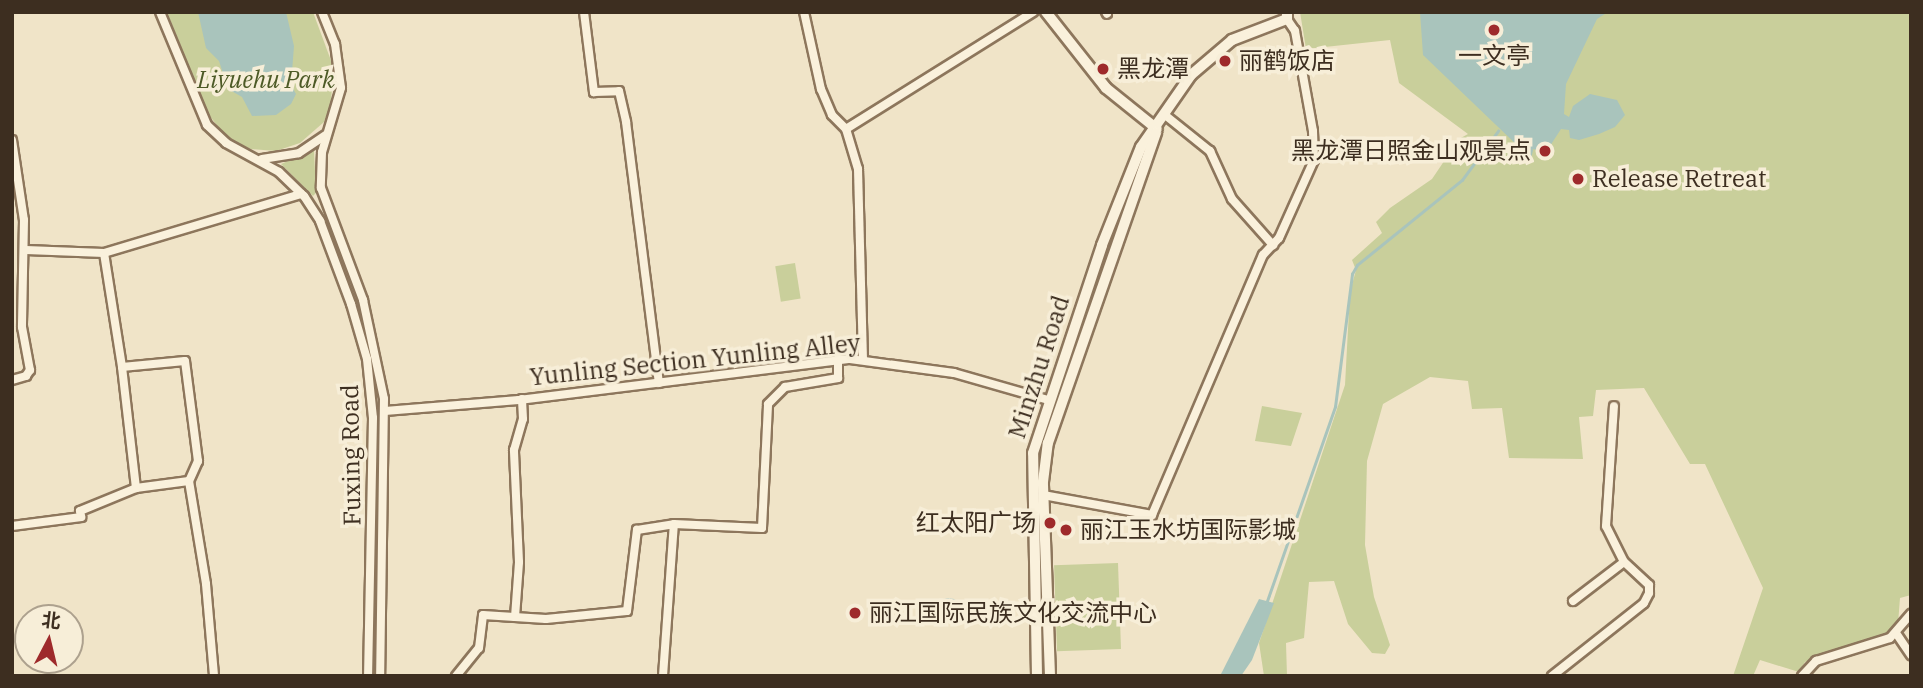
<!DOCTYPE html>
<meta charset="utf-8">
<style>
body{margin:0}
#map{position:relative;width:1923px;height:688px;overflow:hidden;background:#f0e4c8;font-family:"IBM Plex Serif","Noto Sans SC",serif}
div>[style]{position:absolute}
[style*='--x']{left:calc(var(--x)*1px);top:calc(var(--y)*1px);width:calc(var(--w)*1px);rotate:calc(var(--a)*1deg)}
.green>*{inset:0;background:#c9cf9b;transform-origin:0 0}
.water>*{inset:0;background:#a9c4bc}
.round{border-radius:50%}
.stream>*{height:2.5px;margin:-1.25px;padding:0 1.25px;transform-origin:1.25px;border-radius:1.25px;background:#a9c4bc}
.roads{filter:drop-shadow(2px 0 #8d765c) drop-shadow(-2px 0 #8d765c) drop-shadow(0 2px #8d765c) drop-shadow(0 -2px #8d765c)}
.street>*{height:8px;margin:-4px;padding:0 4px;transform-origin:4px;border-radius:4px;background:#faf1dc}
.secondary>*{height:10px;margin:-5px;padding:0 5px;transform-origin:5px;border-radius:5px;background:#faf1dc}
.dots>*{width:19px;height:19px;translate:-50% -50%;box-sizing:border-box;border:4px solid #f7eed8;border-radius:50%}
span{translate:-50% -50%;white-space:nowrap;text-align:center;line-height:1.15;-webkit-text-stroke:7px #f7eed8;paint-order:stroke}
.poi-label{font-size:24px;color:#3d2e20}
.left{translate:0 -50%;text-align:left}
.right{translate:-100% -50%;text-align:right}
.park-label{font-size:24px;color:#4d5a26;font-style:italic}
.street-label{font-size:24px;color:#3d2e20}
.frame{position:absolute;inset:0;border:14px solid #3d2e20;pointer-events:none}
.north{position:absolute;left:14px;top:604px;width:70px;height:70px;box-sizing:border-box;background:#f7eed8;border:2px solid #ada18e;border-radius:50%;rotate:7deg;font-size:19px;font-weight:700;line-height:28px;text-align:center;color:#3d2e20}
.north::after{content:'';display:block;margin:auto;width:24px;height:32px;background:#9e2a2b;clip-path:polygon(50% 0,100% 100%,50% 72%,0 100%)}
</style>
<div id="map">
<div class="green">
<i style="clip-path:polygon(167px 12px,313px 12px,333px 66px,331px 103px,324px 122px,300px 143px,276px 151px,251px 149px,228px 139px,208px 114px)"></i>
<i style="clip-path:polygon(1300px 12px,1911px 12px,1911px 595px,1900px 598px,1898px 624px,1885px 638px,1805px 662px,1799px 672px,1760px 660px,1753px 676px,1733px 676px,1763px 588px,1705px 464px,1690px 464px,1644px 388px,1596px 390px,1593px 416px,1579px 417px,1583px 459px,1509px 458px,1502px 408px,1472px 409px,1468px 381px,1430px 377px,1383px 404px,1367px 461px,1365px 545px,1374px 597px,1390px 645px,1385px 654px,1372px 653px,1348px 624px,1334px 581px,1309px 582px,1304px 638px,1286px 643px,1287px 676px,1264px 676px,1259px 643px,1345px 385px,1350px 292px,1356px 270px,1352px 260px,1382px 233px,1376px 222px,1390px 208px,1432px 179px,1459px 139px,1468px 134px,1399px 83px,1390px 40px,1306px 49px)"></i>
<i style="clip-path:polygon(314px 150px,316px 193px,313px 196px,281px 164px)"></i>
<i style="left:795px;top:263px;width:36px;height:20px;rotate:81deg"></i>
<i style="clip-path:polygon(1262px 406px,1302px 413px,1291px 446px,1255px 441px)"></i>
<i style="left:1118px;top:563px;width:86px;height:64px;rotate:88deg"></i>
</div>
<div class="water">
<i style="clip-path:polygon(198px 12px,286px 12px,294px 46px,291px 85px,296px 94px,291px 104px,276px 115px,252px 116px,242px 97px,228px 89px,219px 61px,206px 48px)"></i>
<i style="clip-path:polygon(1420px 12px,1608px 12px,1597px 19px,1566px 84px,1564px 114px,1569px 117px,1573px 106px,1590px 94px,1617px 100px,1625px 115px,1615px 127px,1599px 134px,1579px 140px,1570px 138px,1569px 130px,1561px 129px,1550px 146px,1541px 150px,1520px 148px,1423px 55px)"></i>
<i class="round" style="left:937px;top:598px;width:24px;height:24px"></i>
<i style="clip-path:polygon(1259px 599px,1274px 603px,1252px 660px,1241px 676px,1220px 676px)"></i>
</div>
<div class="stream">
<i style="--x:1478;--y:159;--w:43;--a:2.7"></i>
<i style="--x:1521;--y:161;--w:9;--a:-21"></i>
<i style="--x:1529;--y:158;--w:8;--a:-76"></i>
<i style="--x:1266;--y:604;--w:209;--a:-70.7"></i>
<i style="--x:1335;--y:407;--w:134;--a:-82.7"></i>
<i style="--x:1352;--y:274;--w:10;--a:-61"></i>
<i style="--x:1357;--y:265;--w:135;--a:-39"></i>
<i style="--x:1462;--y:180;--w:61;--a:-53.7"></i>
</div>
<div class="roads">
<div class="street">
<i style="--x:160;--y:12;--w:122;--a:67.4"></i>
<i style="--x:207;--y:125;--w:26;--a:43"></i>
<i style="--x:226;--y:143;--w:60;--a:28.7"></i>
<i style="--x:279;--y:172;--w:35;--a:44"></i>
<i style="--x:304;--y:196;--w:30;--a:57"></i>
<i style="--x:320;--y:221;--w:89;--a:69.5"></i>
<i style="--x:351;--y:304;--w:57;--a:73.8"></i>
<i style="--x:367;--y:359;--w:59;--a:84.2"></i>
<i style="--x:373;--y:418;--w:258;--a:91.1"></i>
<i style="--x:322;--y:12;--w:35;--a:68"></i>
<i style="--x:335;--y:44;--w:44;--a:82.2"></i>
<i style="--x:341;--y:88;--w:67;--a:106.5"></i>
<i style="--x:322;--y:152;--w:36;--a:92"></i>
<i style="--x:321;--y:188;--w:120;--a:69.4"></i>
<i style="--x:363;--y:300;--w:101;--a:78"></i>
<i style="--x:384;--y:399;--w:277;--a:90.8"></i>
<i style="--x:584;--y:12;--w:81;--a:82.9"></i>
<i style="--x:594;--y:92;--w:25;--a:-2"></i>
<i style="--x:619;--y:91;--w:32;--a:77"></i>
<i style="--x:626;--y:122;--w:263;--a:82.8"></i>
<i style="--x:804;--y:12;--w:79;--a:77.6"></i>
<i style="--x:821;--y:89;--w:28;--a:67"></i>
<i style="--x:832;--y:115;--w:20;--a:45"></i>
<i style="--x:846;--y:129;--w:42;--a:73.3"></i>
<i style="--x:858;--y:169;--w:190;--a:88.5"></i>
<i style="--x:1106;--y:12;--w:2;--a:63"></i>
<i style="--x:1165;--y:115;--w:58;--a:38.7"></i>
<i style="--x:1210;--y:151;--w:53;--a:65.4"></i>
<i style="--x:1232;--y:199;--w:62;--a:48.3"></i>
<i style="--x:846;--y:129;--w:221;--a:-32"></i>
<i style="--x:12;--y:140;--w:81;--a:81.5"></i>
<i style="--x:24;--y:220;--w:107;--a:91.1"></i>
<i style="--x:22;--y:327;--w:44;--a:79.5"></i>
<i style="--x:30;--y:370;--w:7;--a:124"></i>
<i style="--x:26;--y:376;--w:15;--a:164"></i>
<i style="--x:262;--y:159;--w:37;--a:-9"></i>
<i style="--x:299;--y:153;--w:32;--a:-34"></i>
<i style="--x:26;--y:250;--w:78;--a:2.2"></i>
<i style="--x:104;--y:253;--w:206;--a:-16.7"></i>
<i style="--x:104;--y:253;--w:115;--a:81"></i>
<i style="--x:122;--y:367;--w:63;--a:-5.4"></i>
<i style="--x:185;--y:361;--w:101;--a:82.6"></i>
<i style="--x:198;--y:461;--w:22;--a:114"></i>
<i style="--x:189;--y:481;--w:104;--a:80.6"></i>
<i style="--x:206;--y:584;--w:92;--a:85"></i>
<i style="--x:122;--y:367;--w:122;--a:83.4"></i>
<i style="--x:136;--y:488;--w:53;--a:-7.5"></i>
<i style="--x:385;--y:411;--w:134;--a:-4.7"></i>
<i style="--x:519;--y:400;--w:334;--a:-7.1"></i>
<i style="--x:850;--y:359;--w:105;--a:7.7"></i>
<i style="--x:954;--y:373;--w:98;--a:16"></i>
<i style="--x:1043;--y:495;--w:111;--a:10.4"></i>
<i style="--x:1152;--y:515;--w:283;--a:-66.9"></i>
<i style="--x:1263;--y:255;--w:23;--a:-47"></i>
<i style="--x:1279;--y:238;--w:85;--a:-65.8"></i>
<i style="--x:1314;--y:160;--w:29;--a:-92"></i>
<i style="--x:1313;--y:131;--w:102;--a:-100.2"></i>
<i style="--x:1295;--y:31;--w:14;--a:-124"></i>
<i style="--x:12;--y:526;--w:70;--a:-7.4"></i>
<i style="--x:81;--y:517;--w:6;--a:-99"></i>
<i style="--x:80;--y:511;--w:61;--a:-22.3"></i>
<i style="--x:1573;--y:601;--w:64;--a:-37.4"></i>
<i style="--x:515;--y:617;--w:55;--a:-85.8"></i>
<i style="--x:519;--y:562;--w:112;--a:-92.6"></i>
<i style="--x:514;--y:450;--w:32;--a:-74"></i>
<i style="--x:523;--y:419;--w:20;--a:-93"></i>
<i style="--x:1896;--y:633;--w:27;--a:56"></i>
<i style="--x:456;--y:676;--w:36;--a:-51"></i>
<i style="--x:479;--y:648;--w:33;--a:-83"></i>
<i style="--x:483;--y:615;--w:63;--a:3.6"></i>
<i style="--x:546;--y:619;--w:81;--a:-5.6"></i>
<i style="--x:627;--y:611;--w:82;--a:-83"></i>
<i style="--x:637;--y:530;--w:37;--a:-9"></i>
<i style="--x:674;--y:524;--w:88;--a:2.6"></i>
<i style="--x:762;--y:528;--w:124;--a:-87.2"></i>
<i style="--x:768;--y:404;--w:24;--a:-45"></i>
<i style="--x:785;--y:387;--w:54;--a:-9.6"></i>
<i style="--x:838;--y:378;--w:19;--a:-90"></i>
<i style="--x:663;--y:676;--w:152;--a:-85.9"></i>
<i style="--x:1552;--y:676;--w:117;--a:-38.4"></i>
<i style="--x:1644;--y:603;--w:11;--a:-63"></i>
<i style="--x:1649;--y:593;--w:8;--a:-90"></i>
<i style="--x:1649;--y:585;--w:34;--a:-137"></i>
<i style="--x:1624;--y:562;--w:40;--a:-116.6"></i>
<i style="--x:1606;--y:526;--w:120;--a:-86.2"></i>
<i style="--x:1802;--y:676;--w:21;--a:-47"></i>
<i style="--x:1816;--y:661;--w:77;--a:-17.3"></i>
<i style="--x:1890;--y:638;--w:32;--a:-49"></i>
</div>
<div class="secondary">
<i style="--x:1046;--y:12;--w:97;--a:51.7"></i>
<i style="--x:1106;--y:88;--w:65;--a:38.8"></i>
<i style="--x:1037;--y:676;--w:223;--a:-91"></i>
<i style="--x:1033;--y:453;--w:219;--a:-71.6"></i>
<i style="--x:1102;--y:245;--w:105;--a:-68.3"></i>
<i style="--x:1141;--y:147;--w:88;--a:-55.2"></i>
<i style="--x:1191;--y:75;--w:54;--a:-40.5"></i>
<i style="--x:1232;--y:40;--w:59;--a:-20.9"></i>
<i style="--x:1287;--y:19;--w:7;--a:-90"></i>
<i style="--x:1050;--y:676;--w:194;--a:-92.1"></i>
<i style="--x:1043;--y:482;--w:39;--a:-83"></i>
<i style="--x:1048;--y:443;--w:329;--a:-70.8"></i>
</div>
</div>
<div class="dots">
<i style="left:1494px;top:30px;background:#9e2a2b"></i>
<i style="left:1225px;top:61px;background:#9e2a2b"></i>
<i style="left:1103px;top:69px;background:#9e2a2b"></i>
<i style="left:1545px;top:151px;background:#9e2a2b"></i>
<i style="left:1578px;top:179px;background:#9e2a2b"></i>
<i style="left:1050px;top:523px;background:#9e2a2b"></i>
<i style="left:1066px;top:530px;background:#9e2a2b"></i>
<i style="left:855px;top:613px;background:#9e2a2b"></i>
</div>
<div class="poi-label">
<span style="left:1494px;top:56px">一文亭</span>
<span class="left" style="left:1239px;top:61px">丽鹤饭店</span>
<span class="left" style="left:1117px;top:69px">黑龙潭</span>
<span class="right" style="left:1531px;top:151px">黑龙潭日照金山观景点</span>
<span class="left" style="left:1592px;top:179px">Release Retreat</span>
<span class="right" style="left:1036px;top:523px">红太阳广场</span>
<span class="left" style="left:1080px;top:530px">丽江玉水坊国际影城</span>
<span class="left" style="left:869px;top:613px">丽江国际民族文化交流中心</span>
</div>
<div class="park-label">
<span style="left:266px;top:80px">Liyuehu Park</span>
</div>
<div class="street-label">
<span style="left:695px;top:360px;rotate:-6deg">Yunling Section Yunling Alley</span>
<span style="left:1039px;top:367px;rotate:-72deg">Minzhu Road</span>
<span style="left:351px;top:455px;rotate:-91deg">Fuxing Road</span>
</div>
<div class="frame"></div>
<div class="north">北</div>
</div>
